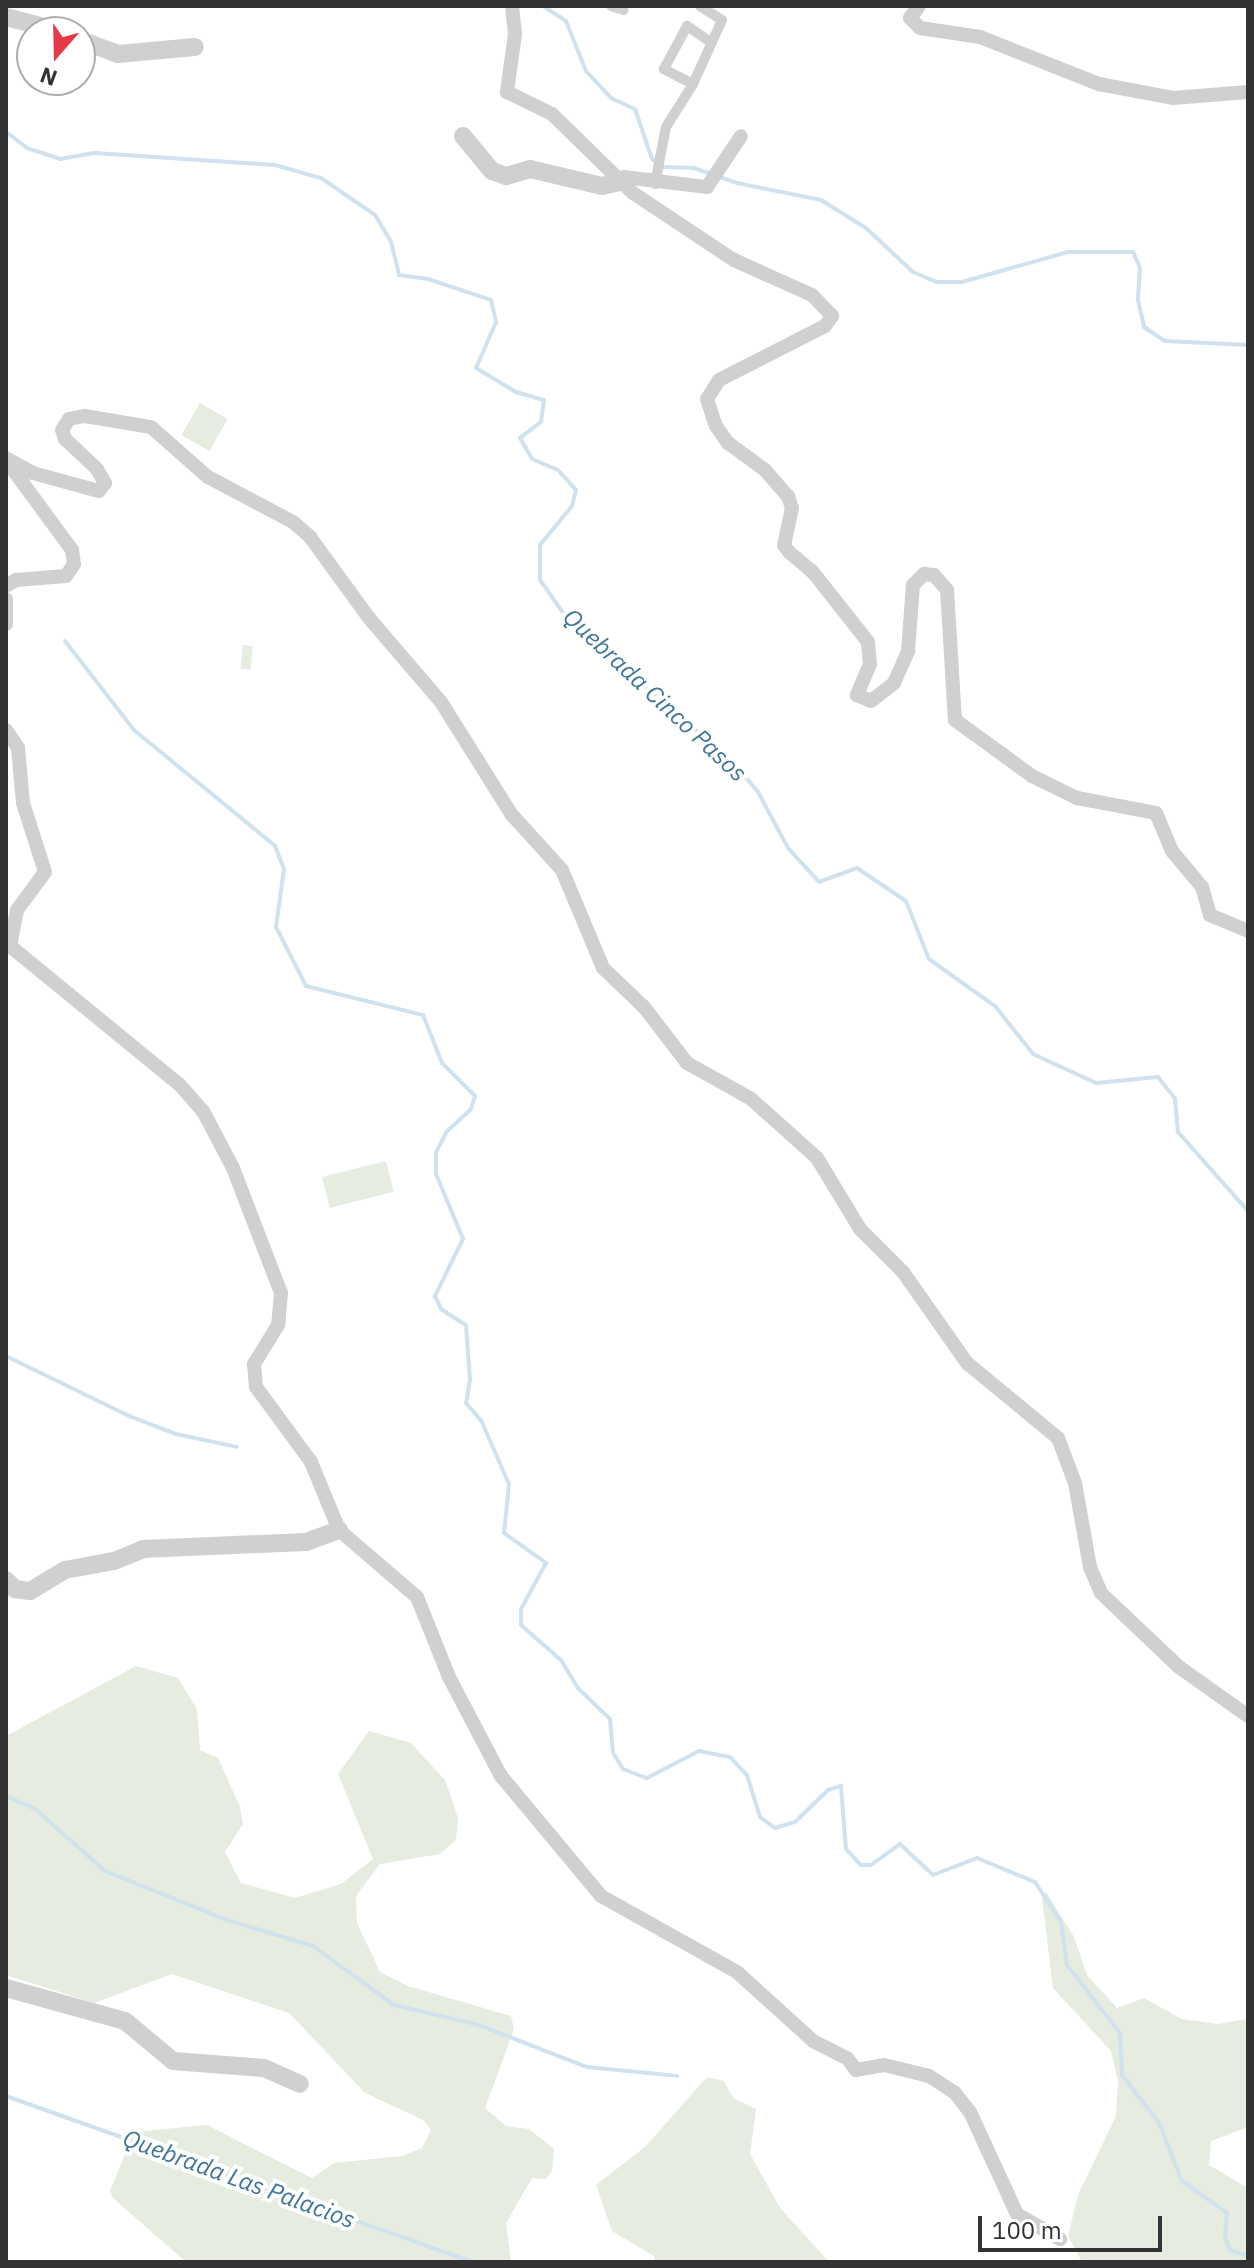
<!DOCTYPE html>
<style>
body{margin:0}
#map{position:relative;width:1254px;height:2268px;overflow:hidden;background:#fff;font-family:"IBM Plex Sans",sans-serif}
div>[style]{position:absolute}
[style*='--x']{left:calc(var(--x)*1px);top:calc(var(--y)*1px);width:calc(var(--w)*1px);rotate:calc(var(--a)*1deg)}
.green>*{inset:0;background:#e6ecdf;transform-origin:0 0}
.stream>*{height:4px;margin:-2px;padding:0 2px;transform-origin:2px;border-radius:2px;background:#cfe2ee}
.pedestrian>*{height:10px;margin:-5px;padding:0 5px;transform-origin:5px;border-radius:5px;background:#d0d0d0}
.minor>*{height:14px;margin:-7px;padding:0 7px;transform-origin:7px;border-radius:7px;background:#d0d0d0}
.tertiary>*{height:18px;margin:-9px;padding:0 9px;transform-origin:9px;border-radius:9px;background:#d0d0d0}
span{translate:-50% -50%;white-space:nowrap;text-align:center;line-height:1.15;-webkit-text-stroke:8px #fff;paint-order:stroke}
.water-label{font-size:24px;color:#3f7597;font-style:italic}
.frame{position:absolute;inset:0;border:8px solid #333;pointer-events:none}
.north{position:absolute;left:16px;top:16px;width:80px;height:80px;box-sizing:border-box;background:#fff;border:2px solid #adadad;border-radius:50%;rotate:200deg;font-size:22px;font-weight:700;line-height:32px;text-align:center;color:#333}
.north::after{content:'';display:block;margin:auto;width:28px;height:36px;background:#e63946;clip-path:polygon(50% 0,100% 100%,50% 72%,0 100%)}
.scale{position:absolute;left:978px;top:2216px;width:184px;height:36px;box-sizing:border-box;border:4px solid #333;border-top:0;padding-left:10px;font-size:24px;line-height:28px;white-space:nowrap;color:#333;-webkit-text-stroke:6px #fff;paint-order:stroke}
</style>
<div id="map">
<div class="green">
<i style="left:200px;top:403px;width:32px;height:37px;rotate:30deg"></i>
<i style="left:243px;top:645px;width:10px;height:24px;rotate:6deg"></i>
<i style="left:386px;top:1161px;width:32px;height:66px;rotate:76deg"></i>
<i style="clip-path:polygon(136px 1666px,178px 1678px,197px 1709px,200px 1750px,218px 1758px,240px 1807px,243px 1824px,225px 1852px,241px 1883px,295px 1898px,341px 1884px,373px 1859px,338px 1774px,369px 1731px,411px 1743px,445px 1780px,458px 1818px,456px 1840px,440px 1854px,380px 1864px,356px 1896px,357px 1923px,380px 1972px,408px 1986px,511px 2016px,514px 2029px,485px 2108px,506px 2126px,529px 2129px,554px 2149px,552px 2171px,546px 2179px,532px 2178px,506px 2223px,511px 2262px,186px 2262px,113px 2198px,110px 2191px,134px 2132px,207px 2125px,312px 2178px,334px 2163px,402px 2156px,422px 2148px,431px 2130px,423px 2120px,365px 2093px,289px 2013px,172px 1974px,94px 2003px,6px 1975px,6px 1736px)"></i>
<i style="clip-path:polygon(1046px 1892px,1074px 1937px,1087px 1975px,1117px 2008px,1144px 1998px,1182px 2019px,1218px 2024px,1248px 2019px,1248px 2127px,1211px 2141px,1209px 2165px,1248px 2188px,1248px 2262px,1082px 2262px,1068px 2236px,1078px 2195px,1116px 2116px,1118px 2081px,1111px 2051px,1053px 1988px,1042px 1898px)"></i>
<i style="clip-path:polygon(707px 2077px,724px 2081px,733px 2098px,756px 2109px,750px 2154px,780px 2208px,829px 2262px,655px 2262px,654px 2256px,612px 2231px,596px 2185px,645px 2147px)"></i>
</div>
<div class="stream">
<i style="--x:543;--y:6;--w:27;--a:33"></i>
<i style="--x:566;--y:21;--w:54;--a:68.2"></i>
<i style="--x:586;--y:71;--w:37;--a:47"></i>
<i style="--x:611;--y:98;--w:26;--a:25"></i>
<i style="--x:635;--y:109;--w:53;--a:71.2"></i>
<i style="--x:652;--y:159;--w:14;--a:36"></i>
<i style="--x:663;--y:167;--w:31;--a:2"></i>
<i style="--x:694;--y:168;--w:46;--a:19.2"></i>
<i style="--x:737;--y:183;--w:86;--a:11.4"></i>
<i style="--x:821;--y:200;--w:53;--a:31.9"></i>
<i style="--x:866;--y:228;--w:64;--a:43.1"></i>
<i style="--x:913;--y:272;--w:25;--a:23"></i>
<i style="--x:936;--y:282;--w:26;--a:0"></i>
<i style="--x:962;--y:282;--w:110;--a:-15.8"></i>
<i style="--x:1068;--y:252;--w:65;--a:0"></i>
<i style="--x:1133;--y:252;--w:17;--a:66"></i>
<i style="--x:1140;--y:268;--w:32;--a:94"></i>
<i style="--x:1138;--y:300;--w:28;--a:77"></i>
<i style="--x:1144;--y:327;--w:25;--a:34"></i>
<i style="--x:1165;--y:341;--w:83;--a:2.8"></i>
<i style="--x:6;--y:132;--w:26;--a:37"></i>
<i style="--x:27;--y:148;--w:35;--a:18"></i>
<i style="--x:60;--y:159;--w:36;--a:-10"></i>
<i style="--x:95;--y:153;--w:180;--a:3.8"></i>
<i style="--x:275;--y:165;--w:48;--a:15.8"></i>
<i style="--x:321;--y:178;--w:65;--a:34.4"></i>
<i style="--x:375;--y:215;--w:31;--a:59"></i>
<i style="--x:391;--y:242;--w:34;--a:76"></i>
<i style="--x:399;--y:275;--w:29;--a:8"></i>
<i style="--x:428;--y:279;--w:66;--a:18.4"></i>
<i style="--x:491;--y:300;--w:23;--a:77"></i>
<i style="--x:496;--y:322;--w:50;--a:113.5"></i>
<i style="--x:476;--y:368;--w:47;--a:31"></i>
<i style="--x:516;--y:392;--w:29;--a:16"></i>
<i style="--x:544;--y:400;--w:22;--a:98"></i>
<i style="--x:541;--y:422;--w:26;--a:143"></i>
<i style="--x:520;--y:438;--w:24;--a:60"></i>
<i style="--x:532;--y:459;--w:28;--a:23"></i>
<i style="--x:558;--y:470;--w:27;--a:48"></i>
<i style="--x:576;--y:490;--w:16;--a:104"></i>
<i style="--x:572;--y:506;--w:50;--a:129.4"></i>
<i style="--x:540;--y:545;--w:35;--a:90"></i>
<i style="--x:540;--y:580;--w:54;--a:54.8"></i>
<i style="--x:571;--y:624;--w:210;--a:40.4"></i>
<i style="--x:731;--y:760;--w:42;--a:49.8"></i>
<i style="--x:758;--y:792;--w:64;--a:61.8"></i>
<i style="--x:788;--y:848;--w:46;--a:47.6"></i>
<i style="--x:819;--y:882;--w:40;--a:-20.2"></i>
<i style="--x:857;--y:868;--w:59;--a:34"></i>
<i style="--x:906;--y:901;--w:62;--a:68.4"></i>
<i style="--x:929;--y:959;--w:81;--a:35.5"></i>
<i style="--x:995;--y:1006;--w:61;--a:51.6"></i>
<i style="--x:1033;--y:1054;--w:69;--a:24.7"></i>
<i style="--x:1096;--y:1083;--w:62;--a:-5.5"></i>
<i style="--x:1158;--y:1077;--w:28;--a:52"></i>
<i style="--x:1175;--y:1099;--w:33;--a:85"></i>
<i style="--x:1178;--y:1132;--w:106;--a:48.5"></i>
<i style="--x:65;--y:641;--w:113;--a:52.2"></i>
<i style="--x:134;--y:730;--w:183;--a:39.4"></i>
<i style="--x:275;--y:846;--w:25;--a:69"></i>
<i style="--x:284;--y:869;--w:59;--a:97.9"></i>
<i style="--x:276;--y:927;--w:66;--a:63"></i>
<i style="--x:306;--y:986;--w:121;--a:13.9"></i>
<i style="--x:423;--y:1015;--w:52;--a:68.4"></i>
<i style="--x:442;--y:1063;--w:47;--a:45"></i>
<i style="--x:475;--y:1096;--w:14;--a:107"></i>
<i style="--x:471;--y:1109;--w:33;--a:137"></i>
<i style="--x:447;--y:1131;--w:25;--a:117"></i>
<i style="--x:436;--y:1153;--w:21;--a:90"></i>
<i style="--x:436;--y:1174;--w:70;--a:67.4"></i>
<i style="--x:463;--y:1239;--w:64;--a:116.2"></i>
<i style="--x:435;--y:1296;--w:14;--a:65"></i>
<i style="--x:441;--y:1309;--w:30;--a:33"></i>
<i style="--x:466;--y:1325;--w:54;--a:85.8"></i>
<i style="--x:470;--y:1379;--w:24;--a:99"></i>
<i style="--x:466;--y:1403;--w:23;--a:49"></i>
<i style="--x:481;--y:1420;--w:70;--a:66.4"></i>
<i style="--x:509;--y:1484;--w:49;--a:95.8"></i>
<i style="--x:504;--y:1533;--w:52;--a:35.5"></i>
<i style="--x:546;--y:1563;--w:52;--a:118.5"></i>
<i style="--x:521;--y:1609;--w:16;--a:90"></i>
<i style="--x:521;--y:1625;--w:53;--a:41.2"></i>
<i style="--x:561;--y:1660;--w:33;--a:59"></i>
<i style="--x:578;--y:1688;--w:45;--a:44.1"></i>
<i style="--x:610;--y:1719;--w:34;--a:85"></i>
<i style="--x:613;--y:1753;--w:19;--a:58"></i>
<i style="--x:623;--y:1769;--w:26;--a:21"></i>
<i style="--x:647;--y:1778;--w:59;--a:-27.4"></i>
<i style="--x:699;--y:1751;--w:32;--a:11"></i>
<i style="--x:730;--y:1757;--w:25;--a:47"></i>
<i style="--x:747;--y:1775;--w:44;--a:72.8"></i>
<i style="--x:760;--y:1817;--w:19;--a:36"></i>
<i style="--x:775;--y:1828;--w:21;--a:-17"></i>
<i style="--x:795;--y:1822;--w:46;--a:-44.1"></i>
<i style="--x:828;--y:1790;--w:14;--a:-17"></i>
<i style="--x:841;--y:1786;--w:63;--a:85.5"></i>
<i style="--x:846;--y:1849;--w:22;--a:47"></i>
<i style="--x:861;--y:1865;--w:10;--a:0"></i>
<i style="--x:871;--y:1865;--w:36;--a:-36"></i>
<i style="--x:900;--y:1844;--w:45;--a:43.2"></i>
<i style="--x:933;--y:1875;--w:47;--a:-21.1"></i>
<i style="--x:977;--y:1858;--w:63;--a:22.5"></i>
<i style="--x:1035;--y:1882;--w:48;--a:57"></i>
<i style="--x:1061;--y:1922;--w:43;--a:82.1"></i>
<i style="--x:1067;--y:1965;--w:86;--a:52.1"></i>
<i style="--x:1120;--y:2033;--w:42;--a:87.3"></i>
<i style="--x:1122;--y:2075;--w:61;--a:52.4"></i>
<i style="--x:1159;--y:2123;--w:62;--a:68.4"></i>
<i style="--x:1182;--y:2181;--w:55;--a:35.4"></i>
<i style="--x:1227;--y:2213;--w:24;--a:95"></i>
<i style="--x:1225;--y:2237;--w:14;--a:69"></i>
<i style="--x:1230;--y:2250;--w:19;--a:18"></i>
<i style="--x:6;--y:1356;--w:137;--a:26"></i>
<i style="--x:129;--y:1416;--w:50;--a:21"></i>
<i style="--x:176;--y:1434;--w:62;--a:12"></i>
<i style="--x:6;--y:1796;--w:32;--a:24"></i>
<i style="--x:35;--y:1809;--w:94;--a:41.5"></i>
<i style="--x:105;--y:1871;--w:131;--a:21.9"></i>
<i style="--x:227;--y:1920;--w:90;--a:16.8"></i>
<i style="--x:313;--y:1946;--w:100;--a:36.1"></i>
<i style="--x:394;--y:2005;--w:87;--a:13.2"></i>
<i style="--x:479;--y:2025;--w:116;--a:21.3"></i>
<i style="--x:587;--y:2067;--w:91;--a:5.6"></i>
<i style="--x:6;--y:2096;--w:494;--a:19.6"></i>
</div>
<div class="pedestrian">
<i style="--x:611;--y:6;--w:13;--a:18"></i>
<i style="--x:693;--y:84;--w:33;--a:-153"></i>
<i style="--x:664;--y:69;--w:49;--a:-61.9"></i>
<i style="--x:687;--y:26;--w:30;--a:34"></i>
<i style="--x:655;--y:184;--w:58;--a:-79.1"></i>
<i style="--x:666;--y:127;--w:51;--a:-57.9"></i>
<i style="--x:693;--y:84;--w:70;--a:-65.6"></i>
<i style="--x:722;--y:20;--w:26;--a:-148"></i>
</div>
<div class="minor">
<i style="--x:512;--y:6;--w:28;--a:84"></i>
<i style="--x:515;--y:34;--w:59;--a:97.9"></i>
<i style="--x:507;--y:92;--w:50;--a:26.1"></i>
<i style="--x:552;--y:114;--w:113;--a:44.3"></i>
<i style="--x:633;--y:193;--w:121;--a:33.6"></i>
<i style="--x:734;--y:260;--w:85;--a:24.2"></i>
<i style="--x:812;--y:295;--w:29;--a:46"></i>
<i style="--x:832;--y:316;--w:12;--a:125"></i>
<i style="--x:825;--y:326;--w:119;--a:153"></i>
<i style="--x:719;--y:380;--w:22;--a:122"></i>
<i style="--x:707;--y:399;--w:28;--a:72"></i>
<i style="--x:716;--y:426;--w:21;--a:55"></i>
<i style="--x:728;--y:443;--w:46;--a:36.1"></i>
<i style="--x:765;--y:470;--w:35;--a:49"></i>
<i style="--x:788;--y:496;--w:13;--a:72"></i>
<i style="--x:792;--y:508;--w:38;--a:102"></i>
<i style="--x:784;--y:545;--w:9;--a:54"></i>
<i style="--x:789;--y:552;--w:30;--a:40"></i>
<i style="--x:812;--y:571;--w:90;--a:51.7"></i>
<i style="--x:868;--y:642;--w:22;--a:85"></i>
<i style="--x:870;--y:664;--w:34;--a:113"></i>
<i style="--x:857;--y:695;--w:15;--a:23"></i>
<i style="--x:871;--y:701;--w:29;--a:-38"></i>
<i style="--x:894;--y:683;--w:35;--a:-66"></i>
<i style="--x:908;--y:651;--w:66;--a:-85.7"></i>
<i style="--x:913;--y:585;--w:16;--a:-45"></i>
<i style="--x:924;--y:574;--w:10;--a:6"></i>
<i style="--x:934;--y:575;--w:20;--a:49"></i>
<i style="--x:947;--y:590;--w:130;--a:86.5"></i>
<i style="--x:955;--y:720;--w:95;--a:36"></i>
<i style="--x:1032;--y:776;--w:50;--a:26.1"></i>
<i style="--x:1077;--y:798;--w:80;--a:10.8"></i>
<i style="--x:1156;--y:813;--w:41;--a:67.2"></i>
<i style="--x:1172;--y:851;--w:47;--a:50.2"></i>
<i style="--x:1202;--y:887;--w:29;--a:74"></i>
<i style="--x:1210;--y:915;--w:41;--a:22.8"></i>
<i style="--x:919;--y:6;--w:15;--a:127"></i>
<i style="--x:910;--y:18;--w:14;--a:45"></i>
<i style="--x:920;--y:28;--w:61;--a:8.5"></i>
<i style="--x:980;--y:37;--w:128;--a:21.6"></i>
<i style="--x:1099;--y:84;--w:75;--a:10.7"></i>
<i style="--x:1173;--y:98;--w:75;--a:-4.6"></i>
<i style="--x:620;--y:182;--w:6;--a:-51"></i>
<i style="--x:624;--y:177;--w:84;--a:6.9"></i>
<i style="--x:707;--y:187;--w:61;--a:-56.3"></i>
<i style="--x:6;--y:458;--w:31;--a:29"></i>
<i style="--x:33;--y:473;--w:68;--a:15.3"></i>
<i style="--x:99;--y:491;--w:10;--a:-53"></i>
<i style="--x:105;--y:483;--w:16;--a:-120"></i>
<i style="--x:97;--y:469;--w:44;--a:-136.8"></i>
<i style="--x:65;--y:439;--w:9;--a:-108"></i>
<i style="--x:62;--y:430;--w:13;--a:-58"></i>
<i style="--x:69;--y:419;--w:16;--a:-11"></i>
<i style="--x:85;--y:416;--w:67;--a:9.5"></i>
<i style="--x:151;--y:427;--w:76;--a:41.3"></i>
<i style="--x:208;--y:477;--w:96;--a:27.9"></i>
<i style="--x:293;--y:522;--w:23;--a:41"></i>
<i style="--x:310;--y:537;--w:100;--a:53.9"></i>
<i style="--x:369;--y:618;--w:111;--a:49.4"></i>
<i style="--x:441;--y:702;--w:133;--a:57.9"></i>
<i style="--x:512;--y:815;--w:74;--a:47.7"></i>
<i style="--x:562;--y:870;--w:106;--a:67.3"></i>
<i style="--x:603;--y:968;--w:57;--a:43.6"></i>
<i style="--x:644;--y:1007;--w:71;--a:52.5"></i>
<i style="--x:687;--y:1063;--w:72;--a:29.1"></i>
<i style="--x:750;--y:1098;--w:90;--a:41.8"></i>
<i style="--x:817;--y:1158;--w:83;--a:58.8"></i>
<i style="--x:860;--y:1229;--w:61;--a:45"></i>
<i style="--x:903;--y:1272;--w:111;--a:54.9"></i>
<i style="--x:967;--y:1363;--w:118;--a:39.5"></i>
<i style="--x:1058;--y:1438;--w:48;--a:69.3"></i>
<i style="--x:1075;--y:1483;--w:85;--a:79.9"></i>
<i style="--x:1090;--y:1567;--w:28;--a:67"></i>
<i style="--x:1101;--y:1593;--w:108;--a:43.5"></i>
<i style="--x:1179;--y:1667;--w:85;--a:35.4"></i>
<i style="--x:6;--y:586;--w:12;--a:-31"></i>
<i style="--x:16;--y:580;--w:50;--a:-4.6"></i>
<i style="--x:66;--y:576;--w:14;--a:-56"></i>
<i style="--x:74;--y:564;--w:14;--a:-98"></i>
<i style="--x:72;--y:550;--w:108;--a:-126.3"></i>
<i style="--x:6;--y:599;--w:25;--a:90"></i>
<i style="--x:6;--y:730;--w:22;--a:56"></i>
<i style="--x:18;--y:748;--w:55;--a:84.8"></i>
<i style="--x:23;--y:803;--w:72;--a:72.3"></i>
<i style="--x:45;--y:872;--w:47;--a:126.4"></i>
<i style="--x:17;--y:910;--w:37;--a:101"></i>
<i style="--x:10;--y:946;--w:220;--a:39.3"></i>
<i style="--x:180;--y:1085;--w:35;--a:49"></i>
<i style="--x:203;--y:1111;--w:64;--a:62.2"></i>
<i style="--x:233;--y:1168;--w:134;--a:69"></i>
<i style="--x:281;--y:1293;--w:32;--a:95"></i>
<i style="--x:278;--y:1325;--w:46;--a:121.6"></i>
<i style="--x:254;--y:1364;--w:23;--a:85"></i>
<i style="--x:256;--y:1387;--w:93;--a:53.7"></i>
<i style="--x:311;--y:1462;--w:74;--a:67.6"></i>
<i style="--x:339;--y:1530;--w:103;--a:40.7"></i>
<i style="--x:417;--y:1597;--w:86;--a:68.2"></i>
<i style="--x:449;--y:1677;--w:112;--a:62.3"></i>
<i style="--x:501;--y:1776;--w:156;--a:50.2"></i>
<i style="--x:601;--y:1896;--w:156;--a:29.2"></i>
<i style="--x:737;--y:1972;--w:103;--a:42.2"></i>
<i style="--x:813;--y:2041;--w:38;--a:27"></i>
<i style="--x:847;--y:2058;--w:15;--a:53"></i>
<i style="--x:856;--y:2070;--w:28;--a:-10"></i>
<i style="--x:884;--y:2065;--w:46;--a:13.7"></i>
<i style="--x:929;--y:2076;--w:31;--a:33"></i>
<i style="--x:955;--y:2093;--w:24;--a:52"></i>
<i style="--x:970;--y:2112;--w:112;--a:65.3"></i>
<i style="--x:1017;--y:2214;--w:50;--a:30.2"></i>
</div>
<div class="tertiary">
<i style="--x:6;--y:17;--w:59;--a:14.7"></i>
<i style="--x:80;--y:40;--w:40;--a:20.2"></i>
<i style="--x:118;--y:54;--w:77;--a:-5.2"></i>
<i style="--x:463;--y:136;--w:45;--a:50.4"></i>
<i style="--x:492;--y:171;--w:15;--a:20"></i>
<i style="--x:506;--y:176;--w:25;--a:-16"></i>
<i style="--x:530;--y:169;--w:74;--a:13.3"></i>
<i style="--x:602;--y:186;--w:18;--a:-13"></i>
<i style="--x:6;--y:1580;--w:13;--a:45"></i>
<i style="--x:15;--y:1589;--w:15;--a:8"></i>
<i style="--x:30;--y:1591;--w:41;--a:-31"></i>
<i style="--x:65;--y:1570;--w:50;--a:-10.4"></i>
<i style="--x:114;--y:1561;--w:31;--a:-22"></i>
<i style="--x:143;--y:1549;--w:163;--a:-2.5"></i>
<i style="--x:306;--y:1542;--w:35;--a:-20"></i>
<i style="--x:6;--y:1988;--w:123;--a:15.5"></i>
<i style="--x:125;--y:2021;--w:62;--a:39.8"></i>
<i style="--x:173;--y:2061;--w:91;--a:4.4"></i>
<i style="--x:264;--y:2068;--w:39;--a:24"></i>
</div>
<div class="water-label">
<span style="left:655px;top:695px;rotate:43deg">Quebrada Cinco Pasos</span>
<span style="left:239px;top:2179px;rotate:20deg">Quebrada Las Palacios</span>
</div>
<div class="frame"></div>
<div class="north">N</div>
<div class="scale">100 m</div>
</div>
